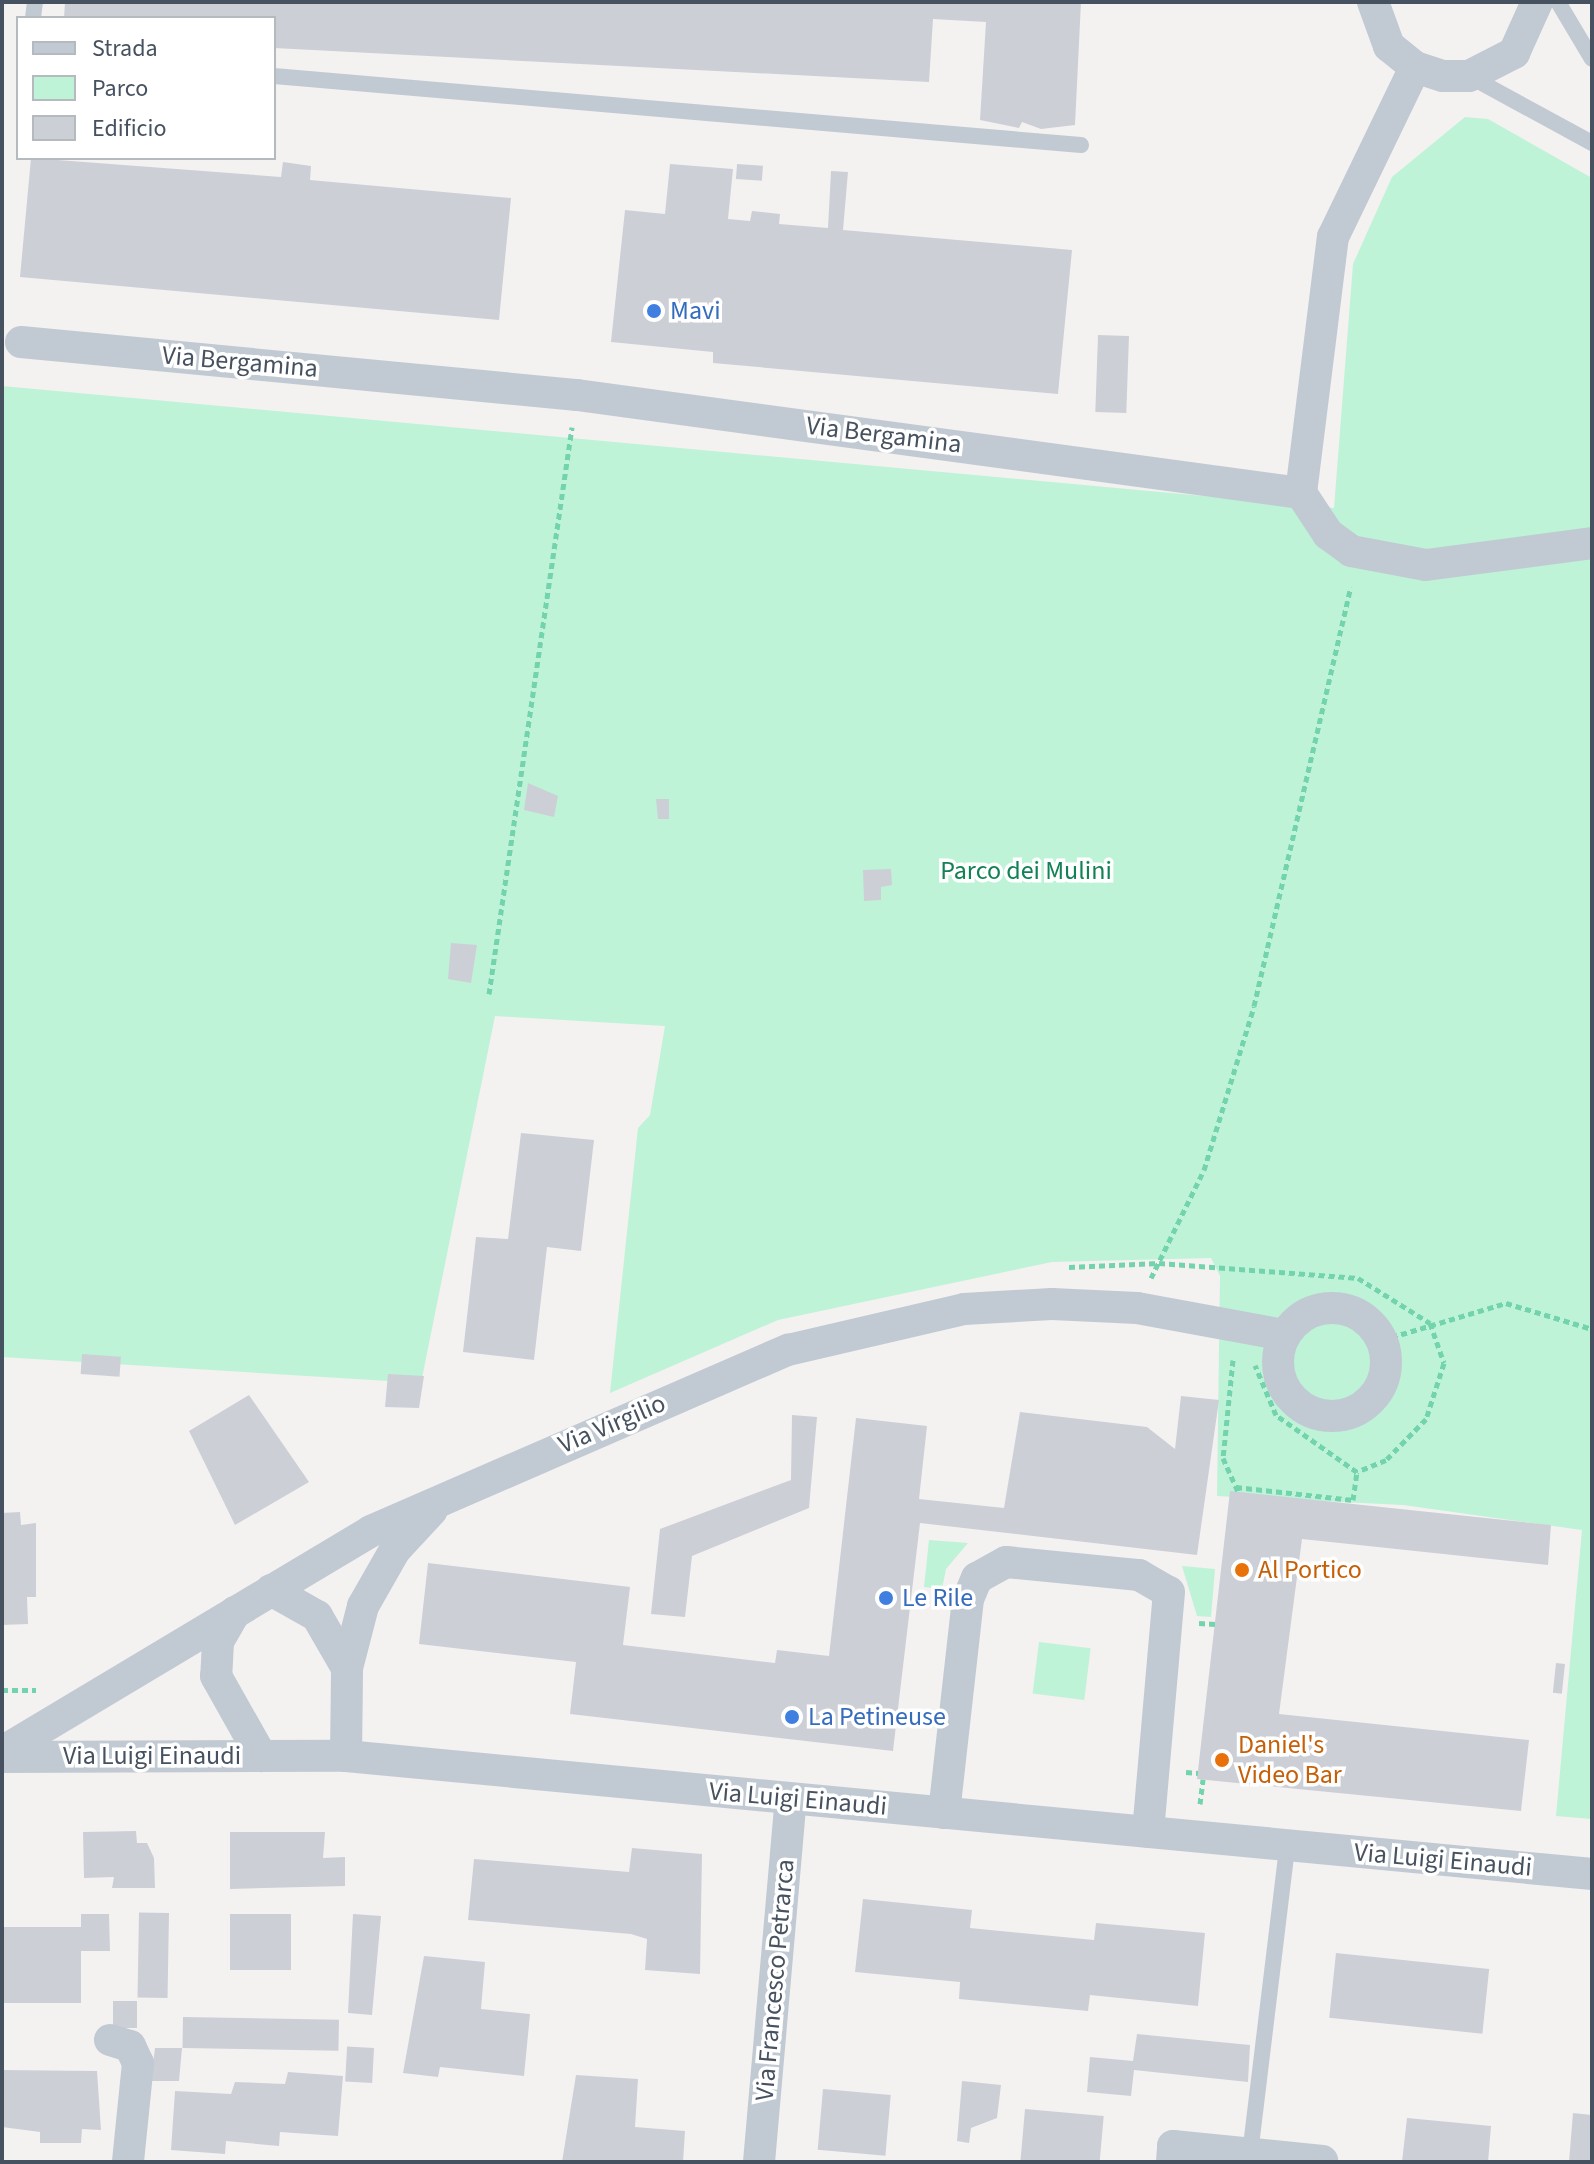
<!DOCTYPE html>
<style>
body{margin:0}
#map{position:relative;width:1594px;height:2164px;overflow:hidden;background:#f4f1f1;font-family:"Source Sans 3",sans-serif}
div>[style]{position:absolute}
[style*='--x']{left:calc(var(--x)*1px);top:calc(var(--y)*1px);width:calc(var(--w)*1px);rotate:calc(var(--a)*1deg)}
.green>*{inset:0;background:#bef3d7;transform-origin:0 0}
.building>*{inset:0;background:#cdcfd7;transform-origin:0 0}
.path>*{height:5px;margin-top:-2.5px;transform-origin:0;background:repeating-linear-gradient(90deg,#73d3ac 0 6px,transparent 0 10px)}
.service>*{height:16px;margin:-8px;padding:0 8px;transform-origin:8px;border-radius:8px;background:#c1cad3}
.minor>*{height:32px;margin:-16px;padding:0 16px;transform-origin:16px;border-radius:16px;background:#c1cad3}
.minor>.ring{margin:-16px;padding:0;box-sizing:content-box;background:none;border:32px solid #c1cad3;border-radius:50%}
.dots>*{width:22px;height:22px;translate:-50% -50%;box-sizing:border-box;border:4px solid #fff;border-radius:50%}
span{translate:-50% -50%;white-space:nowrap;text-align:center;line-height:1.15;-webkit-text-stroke:7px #fff;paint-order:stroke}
.shop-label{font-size:26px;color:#366cbe}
.left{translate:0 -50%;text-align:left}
.street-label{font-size:26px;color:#475260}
.park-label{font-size:26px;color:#118254}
.food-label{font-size:26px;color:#c56008}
.frame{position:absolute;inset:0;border:4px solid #475260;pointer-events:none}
.legend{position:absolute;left:16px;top:16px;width:260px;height:144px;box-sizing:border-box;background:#fff;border:2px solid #b5babf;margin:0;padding:10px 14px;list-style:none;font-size:24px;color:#475260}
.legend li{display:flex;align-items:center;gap:16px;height:40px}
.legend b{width:40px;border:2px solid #b5babf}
</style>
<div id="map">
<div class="green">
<i style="clip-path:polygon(1465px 117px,1488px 119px,1592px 178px,1592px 1819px,1556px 1816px,1582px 1530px,1403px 1505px,1217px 1496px,1220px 1276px,1211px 1258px,1052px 1262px,778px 1320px,610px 1393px,638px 1128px,650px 1115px,665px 1026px,495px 1016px,421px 1383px,2px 1357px,2px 386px,1334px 508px,1353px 264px,1392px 177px)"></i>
<i style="clip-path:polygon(929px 1540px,968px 1543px,946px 1569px,942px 1589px,924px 1587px)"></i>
<i style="clip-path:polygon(1182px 1566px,1215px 1569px,1211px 1617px,1197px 1616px)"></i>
<i style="left:1039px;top:1642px;width:52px;height:52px;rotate:7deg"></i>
</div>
<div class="building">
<i style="clip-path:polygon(65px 2px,1081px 2px,1075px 125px,1041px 129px,1022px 122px,1019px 128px,980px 120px,986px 22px,933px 19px,929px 82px,274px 48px,274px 18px,64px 18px)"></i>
<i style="clip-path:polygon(31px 158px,281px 177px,283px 162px,311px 166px,310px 180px,511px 198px,499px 320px,20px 277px)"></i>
<i style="clip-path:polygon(670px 164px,733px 169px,728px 219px,750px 221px,752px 211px,780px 214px,779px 224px,828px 228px,831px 171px,848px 172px,843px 230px,1072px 250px,1058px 394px,713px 363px,713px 352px,611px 342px,625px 210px,665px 214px)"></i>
<i style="left:737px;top:164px;width:26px;height:15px;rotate:4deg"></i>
<i style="left:1098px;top:335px;width:31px;height:77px;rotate:2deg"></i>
<i style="clip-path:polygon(528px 783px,558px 796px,554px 817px,524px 810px)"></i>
<i style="clip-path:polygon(656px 799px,669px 799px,669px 819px,658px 819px)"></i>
<i style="clip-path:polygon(891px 869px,892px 885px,881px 887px,881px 900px,864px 901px,863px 870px)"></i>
<i style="clip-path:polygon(451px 943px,477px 945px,471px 983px,448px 979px)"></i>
<i style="clip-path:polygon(521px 1133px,594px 1140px,581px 1251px,547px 1247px,534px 1360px,463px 1352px,476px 1237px,508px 1239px)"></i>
<i style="left:82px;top:1354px;width:39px;height:20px;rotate:4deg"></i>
<i style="clip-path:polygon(388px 1374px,424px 1376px,419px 1408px,385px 1407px)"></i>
<i style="clip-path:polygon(249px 1395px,309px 1482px,235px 1525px,189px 1431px)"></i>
<i style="clip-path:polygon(1181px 1396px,1219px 1400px,1197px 1555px,920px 1523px,893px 1751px,570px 1714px,576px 1662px,419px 1644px,428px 1563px,630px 1587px,623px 1645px,775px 1663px,777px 1650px,829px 1656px,856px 1418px,927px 1426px,919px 1499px,1004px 1508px,1020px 1412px,1147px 1427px,1175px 1449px)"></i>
<i style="clip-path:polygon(792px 1415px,817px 1417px,809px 1508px,692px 1556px,685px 1617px,651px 1614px,660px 1529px,791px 1480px)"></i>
<i style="clip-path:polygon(1230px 1491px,1551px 1525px,1548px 1565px,1302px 1539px,1279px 1714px,1529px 1740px,1521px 1811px,1197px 1779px)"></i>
<i style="clip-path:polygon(20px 1512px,21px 1525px,36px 1523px,36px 1597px,27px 1597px,28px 1624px,2px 1625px,2px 1513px)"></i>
<i style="left:1556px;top:1663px;width:9px;height:30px;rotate:6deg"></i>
<i style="clip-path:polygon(136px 1831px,137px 1843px,147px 1843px,154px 1858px,155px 1888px,112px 1888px,114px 1877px,84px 1878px,83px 1832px)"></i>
<i style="clip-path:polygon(230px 1832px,325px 1832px,323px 1858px,345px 1857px,345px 1886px,230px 1889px)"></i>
<i style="clip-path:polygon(632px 1848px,702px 1854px,700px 1974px,645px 1970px,647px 1939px,631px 1934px,468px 1920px,474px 1859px,629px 1872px)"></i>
<i style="clip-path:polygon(863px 1899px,972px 1910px,970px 1928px,1094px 1940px,1096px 1923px,1205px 1933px,1198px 2006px,1090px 1995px,1088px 2011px,959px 1999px,960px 1982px,855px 1972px)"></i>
<i style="left:169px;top:1913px;width:85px;height:30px;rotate:91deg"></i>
<i style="clip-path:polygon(81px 1914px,109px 1914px,110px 1951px,81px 1951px,81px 2003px,2px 2003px,2px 1927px,81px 1927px)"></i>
<i style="left:291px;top:1914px;width:56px;height:61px;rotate:90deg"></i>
<i style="clip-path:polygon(353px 1914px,381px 1916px,372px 2015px,348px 2013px)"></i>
<i style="left:1336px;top:1953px;width:154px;height:65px;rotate:6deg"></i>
<i style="clip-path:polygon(424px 1956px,485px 1962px,481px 2009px,530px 2014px,524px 2076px,440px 2067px,438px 2077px,403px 2073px)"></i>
<i style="left:113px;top:2001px;width:24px;height:27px"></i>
<i style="left:183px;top:2017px;width:156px;height:31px;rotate:1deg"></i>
<i style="clip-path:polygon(1137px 2034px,1250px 2045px,1248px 2082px,1134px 2070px,1131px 2096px,1087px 2092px,1090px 2057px,1133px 2061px)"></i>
<i style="clip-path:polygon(155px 2048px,182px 2048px,179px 2081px,151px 2081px)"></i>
<i style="left:374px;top:2048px;width:35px;height:27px;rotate:93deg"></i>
<i style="clip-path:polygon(2px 2070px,97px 2071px,101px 2130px,82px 2129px,81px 2143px,40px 2143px,40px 2132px,2px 2127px)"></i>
<i style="clip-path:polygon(288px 2072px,343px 2076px,338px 2136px,280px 2132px,279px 2146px,226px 2141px,225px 2154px,171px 2150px,175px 2091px,231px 2094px,235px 2082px,285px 2084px)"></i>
<i style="clip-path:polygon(576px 2075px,638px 2079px,635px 2127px,685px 2131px,683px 2162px,562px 2162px)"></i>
<i style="clip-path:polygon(962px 2081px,1001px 2085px,997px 2118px,971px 2128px,969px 2143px,957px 2141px)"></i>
<i style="left:823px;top:2089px;width:68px;height:61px;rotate:5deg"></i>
<i style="left:1025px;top:2109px;width:79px;height:53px;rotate:5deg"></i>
<i style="clip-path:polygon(1573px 2113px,1592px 2115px,1592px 2162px,1569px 2162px)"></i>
<i style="clip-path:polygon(1407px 2118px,1491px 2126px,1488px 2162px,1402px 2162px)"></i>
</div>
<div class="path">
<i style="--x:489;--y:994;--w:573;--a:-81.67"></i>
<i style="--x:1069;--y:1267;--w:90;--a:-2.5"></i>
<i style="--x:1159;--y:1263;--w:200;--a:4.3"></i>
<i style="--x:1358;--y:1278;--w:85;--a:32"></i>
<i style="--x:1430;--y:1323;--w:42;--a:70.7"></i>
<i style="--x:1444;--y:1363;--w:59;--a:107.8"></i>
<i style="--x:1426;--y:1419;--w:57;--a:134.3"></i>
<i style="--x:1386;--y:1460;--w:31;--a:158"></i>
<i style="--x:1151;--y:1278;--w:120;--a:-63.9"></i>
<i style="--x:1204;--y:1170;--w:171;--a:-73"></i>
<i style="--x:1254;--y:1006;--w:430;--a:-77"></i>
<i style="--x:1382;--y:1340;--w:129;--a:-16.6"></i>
<i style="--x:1506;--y:1303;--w:90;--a:16.8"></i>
<i style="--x:1233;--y:1360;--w:99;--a:95.8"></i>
<i style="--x:1223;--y:1458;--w:37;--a:66"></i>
<i style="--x:1236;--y:1487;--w:118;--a:6.3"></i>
<i style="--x:1353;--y:1500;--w:28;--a:-82"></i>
<i style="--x:1357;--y:1472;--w:99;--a:-144.9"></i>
<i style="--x:1276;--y:1415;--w:54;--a:-112.8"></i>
<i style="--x:1199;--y:1623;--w:16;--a:4"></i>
<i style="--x:2;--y:1690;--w:34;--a:0"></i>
<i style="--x:1186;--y:1772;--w:12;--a:5"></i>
<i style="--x:1200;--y:1804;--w:25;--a:-83"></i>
</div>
<div class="service">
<i style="--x:1558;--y:2;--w:66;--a:59.2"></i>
<i style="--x:33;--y:18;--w:16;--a:-83"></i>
<i style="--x:274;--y:76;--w:810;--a:4.89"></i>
<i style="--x:1469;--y:76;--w:140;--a:28.6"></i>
<i style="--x:1250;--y:2154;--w:310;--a:-83.1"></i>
</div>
<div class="minor">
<i style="--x:1373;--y:2;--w:47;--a:70"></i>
<i style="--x:1389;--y:46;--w:33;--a:39"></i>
<i style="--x:1415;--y:67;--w:29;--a:18"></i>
<i style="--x:1443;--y:76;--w:26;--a:0"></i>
<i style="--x:1469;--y:76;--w:51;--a:-27.1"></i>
<i style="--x:1514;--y:53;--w:56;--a:-65.7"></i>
<i style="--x:21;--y:342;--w:559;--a:5.45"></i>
<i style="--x:577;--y:395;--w:731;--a:7.71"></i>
<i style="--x:1301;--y:493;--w:258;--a:-82.9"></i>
<i style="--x:1333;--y:237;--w:189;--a:-64.2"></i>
<i style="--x:1301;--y:493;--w:49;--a:56.6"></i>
<i style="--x:1328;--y:534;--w:29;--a:36"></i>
<i style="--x:1351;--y:551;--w:76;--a:10.6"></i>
<i style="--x:1426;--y:565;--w:167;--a:-7.5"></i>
<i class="ring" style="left:1278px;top:1308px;width:76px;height:76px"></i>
<i style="--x:271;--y:1590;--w:53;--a:29.5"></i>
<i style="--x:317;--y:1616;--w:60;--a:60"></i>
<i style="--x:235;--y:1612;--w:34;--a:120"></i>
<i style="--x:218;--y:1642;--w:34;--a:93"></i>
<i style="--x:216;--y:1676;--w:92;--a:60.6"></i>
<i style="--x:2;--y:1752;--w:430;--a:-30.9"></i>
<i style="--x:371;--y:1531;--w:455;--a:-23.5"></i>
<i style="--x:788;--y:1350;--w:181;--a:-13.1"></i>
<i style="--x:964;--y:1309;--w:88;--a:-3.3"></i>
<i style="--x:1052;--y:1304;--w:85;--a:2.7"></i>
<i style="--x:1137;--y:1308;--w:149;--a:10.4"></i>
<i style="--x:346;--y:1756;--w:88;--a:-89.3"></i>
<i style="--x:347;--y:1668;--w:64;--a:-75.5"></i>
<i style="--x:363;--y:1606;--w:64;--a:-60.3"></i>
<i style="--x:395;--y:1550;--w:54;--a:-47.2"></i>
<i style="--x:2;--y:1757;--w:344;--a:-0.2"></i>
<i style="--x:346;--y:1756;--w:1252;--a:5.41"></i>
<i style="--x:944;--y:1813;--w:215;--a:-83.6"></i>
<i style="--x:968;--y:1599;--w:23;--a:-67"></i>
<i style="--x:977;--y:1578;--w:33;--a:-29"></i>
<i style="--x:1006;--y:1562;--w:134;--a:5.6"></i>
<i style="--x:1139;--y:1575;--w:34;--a:30"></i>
<i style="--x:1169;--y:1592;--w:241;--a:95"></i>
<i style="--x:110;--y:2040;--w:21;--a:17"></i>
<i style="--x:130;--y:2046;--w:19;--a:65"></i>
<i style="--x:138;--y:2063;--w:100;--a:95.8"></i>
<i style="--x:759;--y:2162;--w:364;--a:-85"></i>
<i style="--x:1172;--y:2162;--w:16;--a:-86"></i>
<i style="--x:1173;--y:2146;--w:150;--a:5.7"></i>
</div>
<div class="dots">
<i style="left:654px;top:311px;background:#3f7fe0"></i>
<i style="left:1242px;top:1570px;background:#e8710a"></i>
<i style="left:886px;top:1598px;background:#3f7fe0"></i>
<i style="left:792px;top:1717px;background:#3f7fe0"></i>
<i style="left:1222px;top:1760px;background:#e8710a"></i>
</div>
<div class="shop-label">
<span class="left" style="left:670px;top:311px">Mavi</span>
<span class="left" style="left:902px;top:1598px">Le Rile</span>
<span class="left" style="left:808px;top:1717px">La Petineuse</span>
</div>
<div class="street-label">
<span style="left:240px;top:362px;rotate:5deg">Via Bergamina</span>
<span style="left:884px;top:435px;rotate:7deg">Via Bergamina</span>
<span style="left:612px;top:1424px;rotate:-23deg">Via Virgilio</span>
<span style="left:152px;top:1756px">Via Luigi Einaudi</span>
<span style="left:798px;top:1799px;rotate:5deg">Via Luigi Einaudi</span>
<span style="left:1443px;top:1860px;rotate:5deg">Via Luigi Einaudi</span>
<span style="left:775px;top:1980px;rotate:-85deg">Via Francesco Petrarca</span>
</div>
<div class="park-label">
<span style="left:1026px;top:871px">Parco dei Mulini</span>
</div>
<div class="food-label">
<span class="left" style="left:1258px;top:1570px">Al Portico</span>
<span class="left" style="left:1238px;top:1760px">Daniel's<br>Video Bar</span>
</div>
<div class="frame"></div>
<ul class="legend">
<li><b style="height:10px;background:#c1cad3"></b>Strada</li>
<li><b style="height:22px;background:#bef3d7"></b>Parco</li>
<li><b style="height:22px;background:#cdcfd7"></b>Edificio</li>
</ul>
</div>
